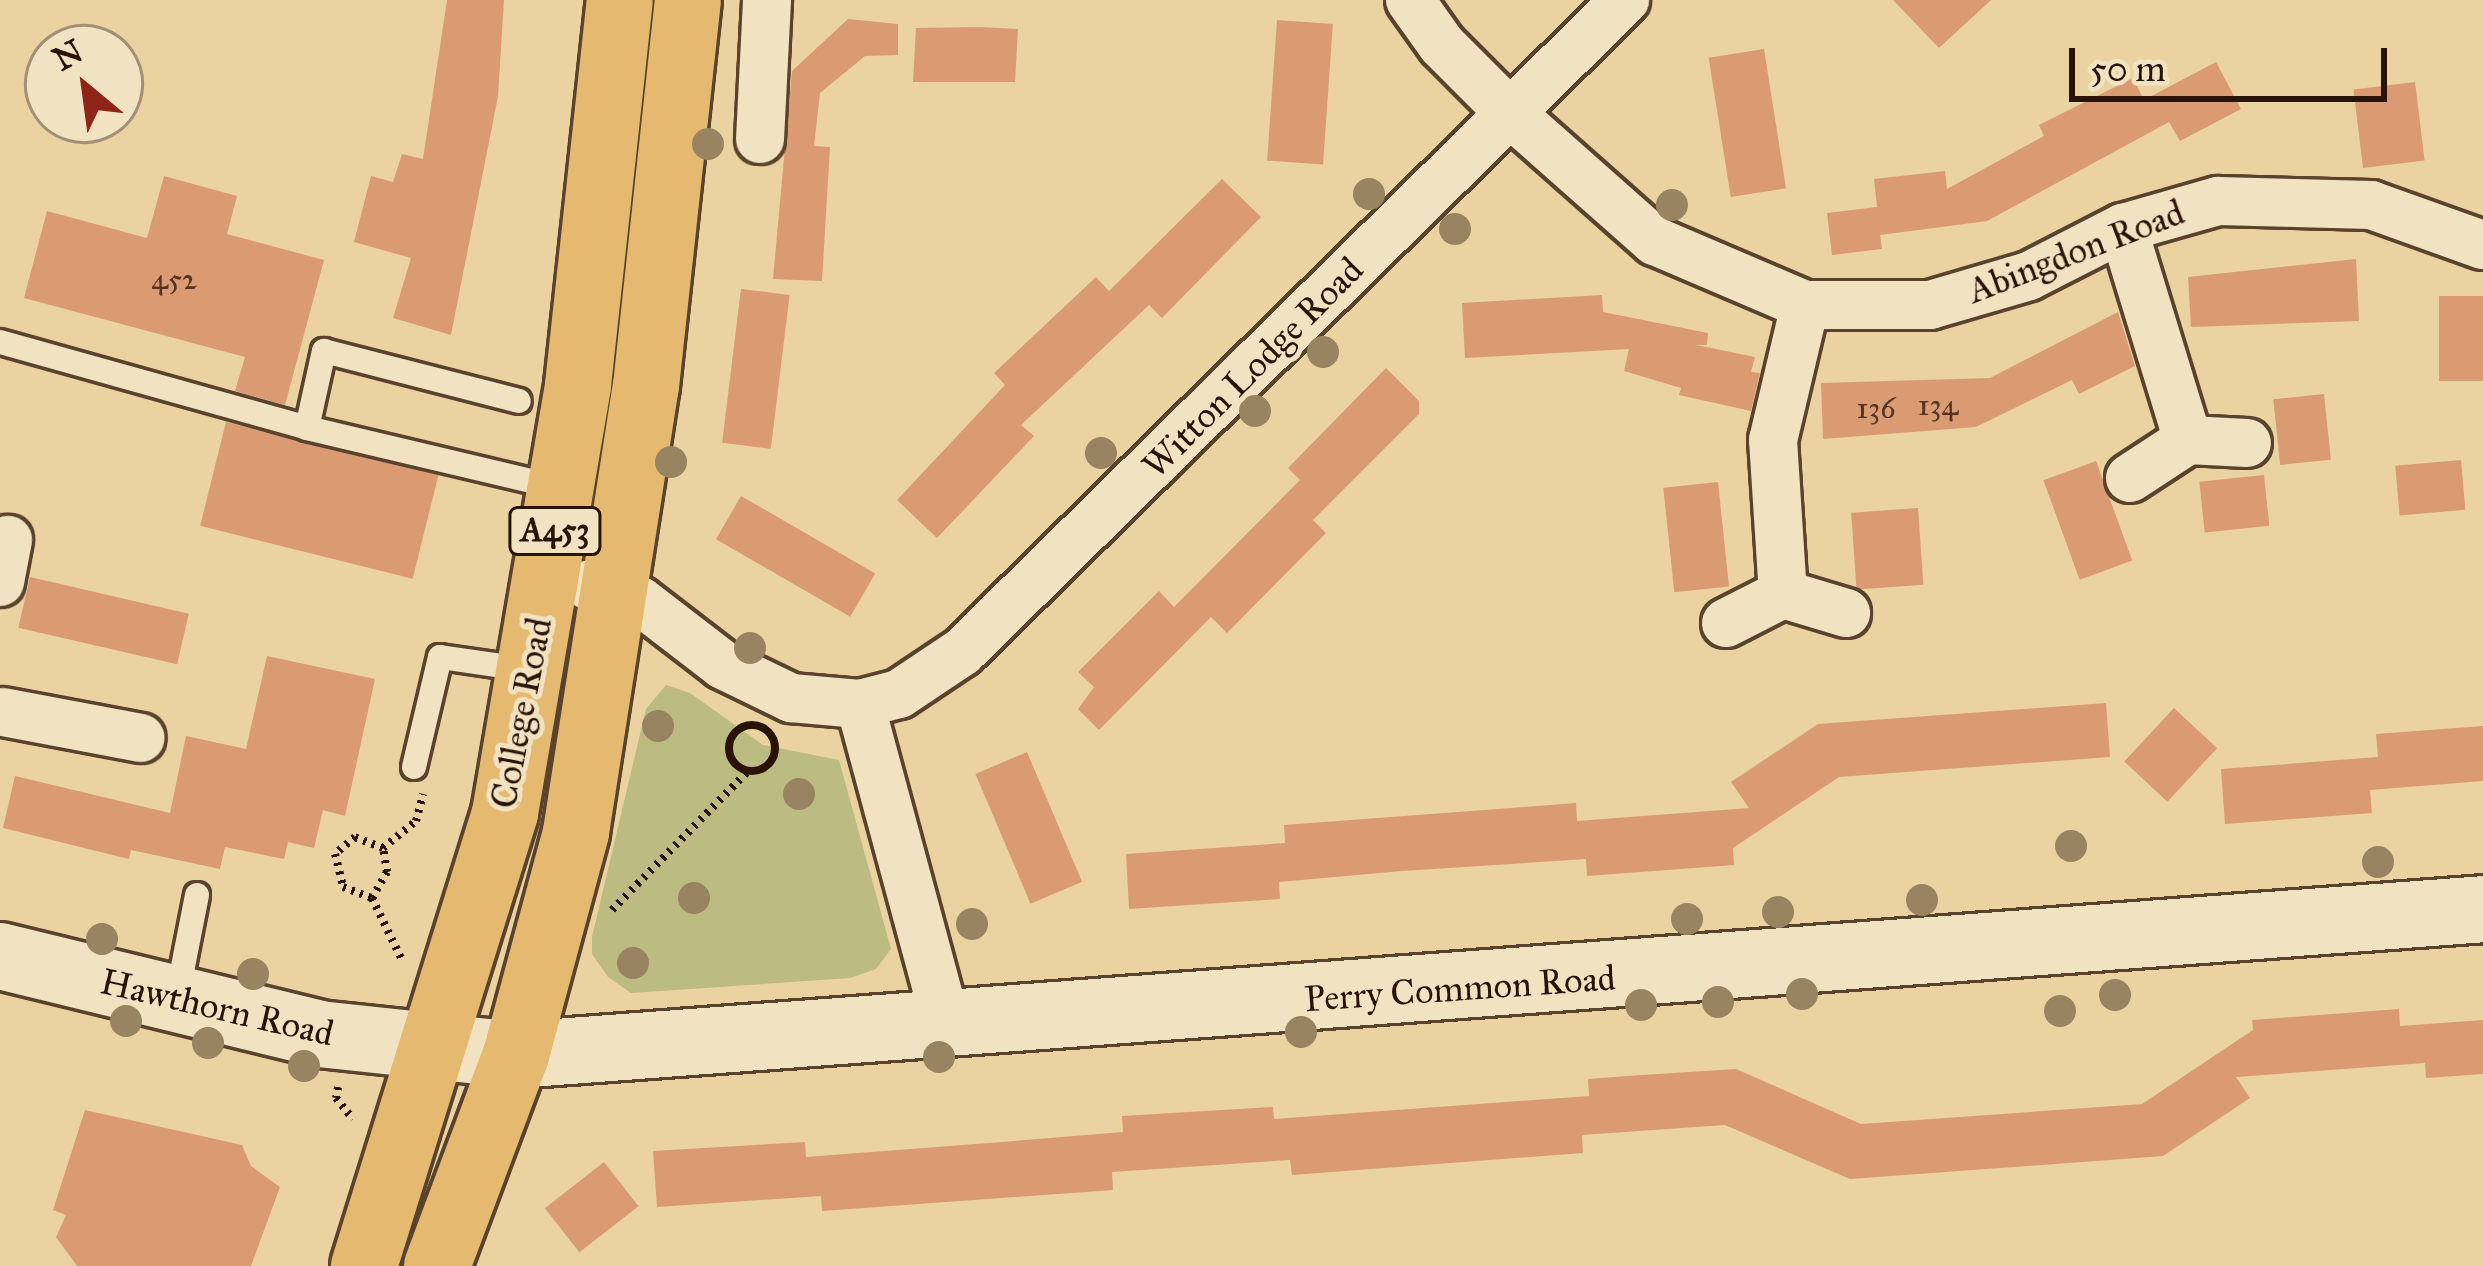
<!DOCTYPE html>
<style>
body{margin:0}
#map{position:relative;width:2483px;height:1266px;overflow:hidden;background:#ead2a1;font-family:"IM FELL Great Primer",serif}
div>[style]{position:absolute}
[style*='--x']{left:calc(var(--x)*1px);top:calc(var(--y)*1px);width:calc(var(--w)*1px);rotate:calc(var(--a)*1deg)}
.green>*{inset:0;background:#bbbb82}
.building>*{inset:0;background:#da9b72;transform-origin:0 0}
.path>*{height:8px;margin-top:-4px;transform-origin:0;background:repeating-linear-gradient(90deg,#291306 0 3px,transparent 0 9px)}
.path>.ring{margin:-4px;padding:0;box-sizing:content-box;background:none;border:8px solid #291306;border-radius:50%}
.roads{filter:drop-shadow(3px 0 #59432d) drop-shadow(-3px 0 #59432d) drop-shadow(0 3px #59432d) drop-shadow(0 -3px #59432d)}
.lane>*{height:24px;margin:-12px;padding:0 12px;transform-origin:12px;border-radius:12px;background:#f1e2c2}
.street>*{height:48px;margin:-24px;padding:0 24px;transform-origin:24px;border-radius:24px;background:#f1e2c2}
.secondary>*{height:66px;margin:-33px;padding:0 33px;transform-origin:33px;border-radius:33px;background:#f1e2c2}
.primary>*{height:66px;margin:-33px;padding:0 33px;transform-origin:33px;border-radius:33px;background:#e5b970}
.trees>*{width:32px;height:32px;margin:-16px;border-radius:50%;background:#988460}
span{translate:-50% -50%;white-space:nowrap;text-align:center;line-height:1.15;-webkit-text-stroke:10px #f1e2c2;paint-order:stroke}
.number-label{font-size:30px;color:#553521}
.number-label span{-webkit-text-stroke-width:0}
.shield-label span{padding:3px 9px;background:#f1e2c2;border:3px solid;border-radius:9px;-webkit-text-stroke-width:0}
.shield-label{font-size:33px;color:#291306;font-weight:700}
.street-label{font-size:36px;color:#291306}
.north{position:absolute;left:24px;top:24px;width:120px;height:120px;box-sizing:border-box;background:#f1e2c2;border:3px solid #a18f77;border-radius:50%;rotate:331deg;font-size:33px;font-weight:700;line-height:48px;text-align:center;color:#291306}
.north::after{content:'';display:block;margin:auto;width:42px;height:54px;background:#8f2418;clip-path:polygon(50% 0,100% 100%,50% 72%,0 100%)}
.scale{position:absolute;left:2069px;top:48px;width:318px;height:54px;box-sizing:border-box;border:6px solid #291306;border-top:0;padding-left:15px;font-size:36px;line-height:42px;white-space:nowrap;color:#291306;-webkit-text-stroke:9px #f1e2c2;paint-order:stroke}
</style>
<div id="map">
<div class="green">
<i style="clip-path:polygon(666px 685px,690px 693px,763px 745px,839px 760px,891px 949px,876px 969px,850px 978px,631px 993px,608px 977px,592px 954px,592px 937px,646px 709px)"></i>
</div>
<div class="building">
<i style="clip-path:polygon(447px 0,504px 0,498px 96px,451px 335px,393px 318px,411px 258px,354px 242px,371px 176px,393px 182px,402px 154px,423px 159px)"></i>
<i style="clip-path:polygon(1893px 0,1991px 0,1939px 48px)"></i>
<i style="clip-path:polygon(848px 19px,898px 24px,898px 55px,865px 56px,820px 93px,814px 146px,830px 147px,822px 281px,773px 279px,792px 71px)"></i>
<i style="left:1277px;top:20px;width:56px;height:141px;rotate:4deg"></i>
<i style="clip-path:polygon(980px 27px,1018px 29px,1015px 82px,913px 82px,916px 28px)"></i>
<i style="left:1764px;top:49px;width:141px;height:56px;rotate:81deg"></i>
<i style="clip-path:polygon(2216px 62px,2241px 109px,2180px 141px,2169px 122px,1987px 221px,1880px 235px,1882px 249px,1832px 255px,1827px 213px,1877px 207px,1874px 179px,1945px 171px,1947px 189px,2044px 136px,2039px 125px,2133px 78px,2144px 100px)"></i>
<i style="left:2415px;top:82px;width:79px;height:62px;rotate:83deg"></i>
<i style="clip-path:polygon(164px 176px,237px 196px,227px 234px,324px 260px,285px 405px,235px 391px,245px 357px,24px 298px,47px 211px,147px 238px)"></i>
<i style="clip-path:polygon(1222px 179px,1261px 217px,1162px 318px,1149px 305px,1021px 425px,1034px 436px,937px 538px,897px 500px,1005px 385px,994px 373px,1096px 277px,1109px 291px)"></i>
<i style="clip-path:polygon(2356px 259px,2359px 321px,2191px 327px,2188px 277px)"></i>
<i style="left:741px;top:289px;width:49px;height:155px;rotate:7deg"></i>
<i style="clip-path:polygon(1602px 295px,1603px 312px,1708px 333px,1707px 345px,1696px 345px,1755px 357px,1751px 372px,1760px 373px,1751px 411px,1679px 395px,1681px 388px,1624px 371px,1629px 349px,1465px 358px,1462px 303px)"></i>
<i style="left:2483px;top:296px;width:85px;height:44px;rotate:90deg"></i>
<i style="clip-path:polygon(2118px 312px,2135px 366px,2079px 394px,2072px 380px,1976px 427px,1823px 439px,1821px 383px,1990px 378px)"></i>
<i style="clip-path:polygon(1386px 368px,1419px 401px,1419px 414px,1313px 520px,1326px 533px,1227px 633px,1211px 617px,1099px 730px,1078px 709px,1094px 687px,1078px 672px,1159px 591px,1174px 607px,1300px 480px,1288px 468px)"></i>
<i style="left:2324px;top:394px;width:66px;height:51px;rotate:84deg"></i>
<i style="left:226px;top:422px;width:219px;height:107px;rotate:14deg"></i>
<i style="left:2461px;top:460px;width:50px;height:66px;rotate:85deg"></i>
<i style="left:2096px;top:461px;width:106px;height:56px;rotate:70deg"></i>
<i style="left:2264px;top:475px;width:51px;height:65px;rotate:84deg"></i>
<i style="left:1718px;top:482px;width:105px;height:55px;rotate:84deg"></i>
<i style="left:741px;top:496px;width:155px;height:50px;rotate:30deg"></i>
<i style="left:1918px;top:508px;width:77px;height:67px;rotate:86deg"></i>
<i style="left:30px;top:577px;width:163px;height:52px;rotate:13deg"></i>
<i style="clip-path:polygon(267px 656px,375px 679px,345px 816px,323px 810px,314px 848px,288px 842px,284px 859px,225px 847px,220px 869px,131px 850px,129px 859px,3px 828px,15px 776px,170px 813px,186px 736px,246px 749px)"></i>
<i style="clip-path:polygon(2106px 703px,2110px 757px,1839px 777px,1733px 848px,1734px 865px,1587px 876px,1586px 859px,1402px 871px,1279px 882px,1280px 899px,1129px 909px,1126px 854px,1285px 843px,1284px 825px,1511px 808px,1576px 803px,1577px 821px,1749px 808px,1731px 782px,1818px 724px)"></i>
<i style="left:2174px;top:708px;width:59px;height:73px;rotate:43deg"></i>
<i style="clip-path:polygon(2483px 726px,2483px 781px,2370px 790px,2372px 813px,2225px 824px,2221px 769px,2378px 757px,2376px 734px)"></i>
<i style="left:1027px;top:752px;width:141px;height:56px;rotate:67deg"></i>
<i style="clip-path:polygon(2399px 1009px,2400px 1026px,2483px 1020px,2483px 1074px,2426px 1078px,2425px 1063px,2236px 1077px,2250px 1098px,2163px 1156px,1850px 1179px,1725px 1125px,1582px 1135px,1583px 1153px,1292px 1175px,1290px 1160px,1112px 1172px,1113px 1190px,822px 1211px,821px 1196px,657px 1207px,653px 1151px,805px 1142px,806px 1157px,1002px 1142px,1123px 1132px,1122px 1116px,1273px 1107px,1274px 1119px,1589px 1096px,1588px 1079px,1627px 1076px,1736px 1069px,1861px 1124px,2142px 1104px,2253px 1030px,2252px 1020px)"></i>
<i style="clip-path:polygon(85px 1110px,242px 1145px,251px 1166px,280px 1187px,251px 1266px,77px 1266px,56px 1237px,66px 1215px,53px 1210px)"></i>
<i style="left:604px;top:1162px;width:56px;height:75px;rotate:52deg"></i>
</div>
<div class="path">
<i class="ring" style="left:729px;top:725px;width:38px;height:38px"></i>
<i style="--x:383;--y:848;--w:43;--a:-39.3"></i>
<i style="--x:416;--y:821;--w:28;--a:-75"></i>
<i style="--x:372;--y:898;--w:30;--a:-60"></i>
<i style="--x:387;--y:872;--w:24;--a:-99"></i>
<i style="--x:383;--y:848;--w:30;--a:-159"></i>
<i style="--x:355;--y:837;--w:26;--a:140"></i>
<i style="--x:335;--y:854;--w:34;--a:76"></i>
<i style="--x:343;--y:887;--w:31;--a:21"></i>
<i style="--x:372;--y:898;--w:69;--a:64.2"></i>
<i style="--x:612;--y:910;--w:194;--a:-45.6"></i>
<i style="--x:338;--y:1087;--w:11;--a:100"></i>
<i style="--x:336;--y:1098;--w:27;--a:51"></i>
</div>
<div class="roads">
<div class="lane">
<i style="--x:0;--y:342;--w:319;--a:15.6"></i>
<i style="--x:307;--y:428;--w:260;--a:13.3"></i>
<i style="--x:307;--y:428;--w:79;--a:-77.6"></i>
<i style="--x:324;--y:351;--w:201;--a:14.4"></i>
<i style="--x:414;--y:767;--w:113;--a:-76.7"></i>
<i style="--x:440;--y:657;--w:90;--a:8.3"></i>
<i style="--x:177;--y:997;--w:104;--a:-78.9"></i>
</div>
<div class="street">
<i style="--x:1410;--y:0;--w:55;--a:54.6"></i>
<i style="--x:1442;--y:45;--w:95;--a:45"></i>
<i style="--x:1509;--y:112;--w:195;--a:41.5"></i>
<i style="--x:1655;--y:241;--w:163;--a:23.1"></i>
<i style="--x:1805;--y:305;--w:125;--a:0"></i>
<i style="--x:1930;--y:305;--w:103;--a:-16.3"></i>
<i style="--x:2029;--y:276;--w:106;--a:-27.1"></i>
<i style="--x:2123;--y:228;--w:99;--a:-15.9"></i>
<i style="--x:2218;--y:201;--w:153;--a:1.5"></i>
<i style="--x:2371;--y:205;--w:119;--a:19.7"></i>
<i style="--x:760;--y:139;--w:139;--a:-87.1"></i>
<i style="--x:2123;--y:228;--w:222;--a:73"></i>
<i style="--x:2188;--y:440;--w:59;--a:2.9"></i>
<i style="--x:1805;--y:305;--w:139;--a:103.3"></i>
<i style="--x:1773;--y:440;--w:154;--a:86.3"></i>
<i style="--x:1783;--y:594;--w:66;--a:16.8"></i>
<i style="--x:2130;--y:478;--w:69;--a:-33.2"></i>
<i style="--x:0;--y:582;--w:43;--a:-79.2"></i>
<i style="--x:587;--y:585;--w:55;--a:16.8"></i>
<i style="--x:640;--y:601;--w:105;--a:37.6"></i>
<i style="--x:723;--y:665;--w:76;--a:25.9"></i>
<i style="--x:791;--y:698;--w:69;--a:5"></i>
<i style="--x:860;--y:704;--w:40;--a:-14.4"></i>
<i style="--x:899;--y:694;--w:76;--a:-33.7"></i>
<i style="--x:962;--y:652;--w:930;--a:-44.52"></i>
<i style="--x:1726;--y:623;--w:64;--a:-27"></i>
<i style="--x:860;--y:704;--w:335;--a:74.9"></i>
<i style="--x:3;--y:712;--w:140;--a:10.7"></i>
</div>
<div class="secondary">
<i style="--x:0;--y:956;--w:328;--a:13.7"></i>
<i style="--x:319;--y:1034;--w:198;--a:6.1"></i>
<i style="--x:516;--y:1055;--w:1972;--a:-4.24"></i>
</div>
<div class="primary">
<i style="--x:364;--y:1266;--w:474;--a:-72.7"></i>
<i style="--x:505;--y:813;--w:434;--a:-80.3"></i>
<i style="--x:578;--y:385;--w:387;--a:-83.8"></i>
<i style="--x:437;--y:1266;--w:225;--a:-69.5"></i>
<i style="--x:516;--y:1055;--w:231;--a:-74.9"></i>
<i style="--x:576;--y:832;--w:451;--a:-81.1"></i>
<i style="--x:646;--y:386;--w:388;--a:-83.8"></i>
</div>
</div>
<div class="trees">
<i style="left:708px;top:144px"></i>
<i style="left:1369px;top:194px"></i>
<i style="left:1672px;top:205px"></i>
<i style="left:1455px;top:229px"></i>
<i style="left:1323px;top:352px"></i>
<i style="left:1255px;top:411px"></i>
<i style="left:1101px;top:453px"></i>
<i style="left:671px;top:462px"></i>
<i style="left:750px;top:648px"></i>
<i style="left:658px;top:726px"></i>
<i style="left:799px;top:794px"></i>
<i style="left:2071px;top:846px"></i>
<i style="left:2378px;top:862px"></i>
<i style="left:694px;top:898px"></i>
<i style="left:1922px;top:900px"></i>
<i style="left:1778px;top:912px"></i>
<i style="left:1687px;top:919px"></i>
<i style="left:972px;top:924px"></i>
<i style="left:102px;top:939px"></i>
<i style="left:633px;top:963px"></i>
<i style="left:253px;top:974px"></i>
<i style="left:1802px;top:994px"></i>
<i style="left:2115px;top:995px"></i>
<i style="left:1718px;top:1002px"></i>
<i style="left:1641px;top:1005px"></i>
<i style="left:2060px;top:1011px"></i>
<i style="left:126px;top:1021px"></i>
<i style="left:1301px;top:1032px"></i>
<i style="left:208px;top:1043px"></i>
<i style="left:939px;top:1057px"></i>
<i style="left:304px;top:1066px"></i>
</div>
<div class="number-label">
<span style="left:174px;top:279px">452</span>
<span style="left:1938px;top:405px">134</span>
<span style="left:1876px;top:408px">136</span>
</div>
<div class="shield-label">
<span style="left:555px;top:531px">A453</span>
</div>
<div class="street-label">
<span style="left:2076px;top:252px;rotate:-21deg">Abingdon Road</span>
<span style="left:1253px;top:368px;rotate:-45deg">Witton Lodge Road</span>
<span style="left:522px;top:713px;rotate:-79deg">College Road</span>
<span style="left:1460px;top:989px;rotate:-4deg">Perry Common Road</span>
<span style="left:217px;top:1008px;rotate:13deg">Hawthorn Road</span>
</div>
<div class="north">N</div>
<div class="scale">50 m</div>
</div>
